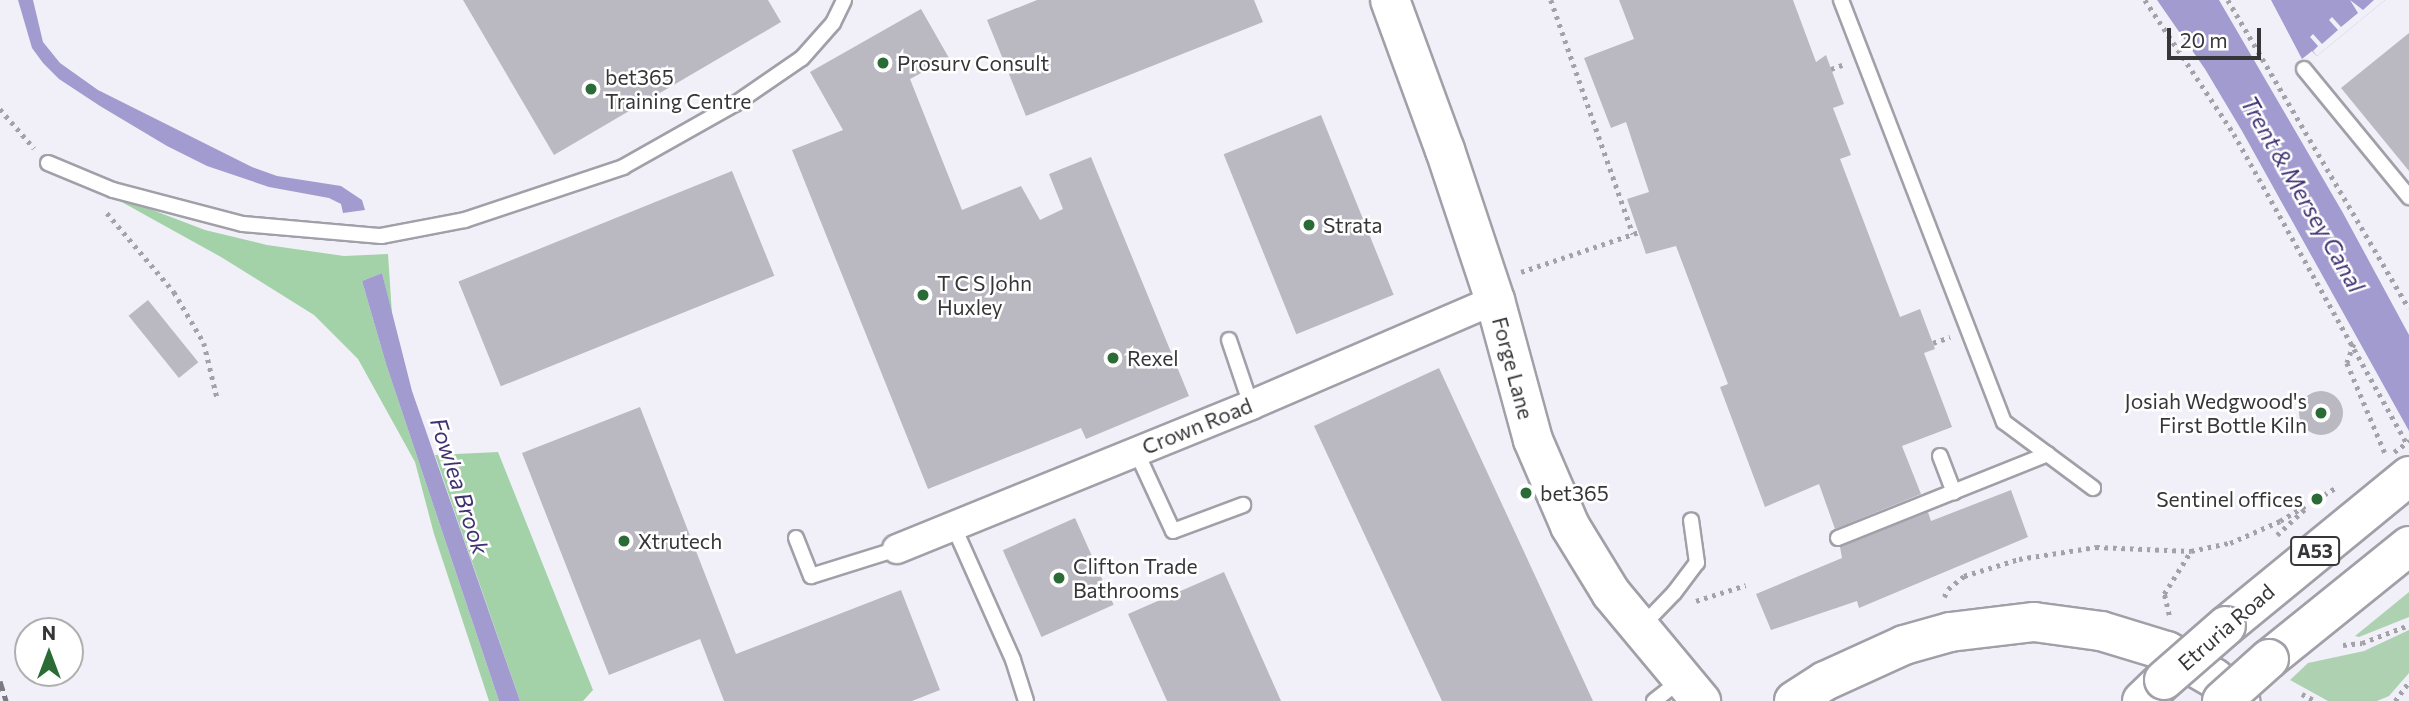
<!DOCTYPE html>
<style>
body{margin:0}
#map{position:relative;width:2409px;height:701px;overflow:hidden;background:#f1f0f9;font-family:Commissioner,sans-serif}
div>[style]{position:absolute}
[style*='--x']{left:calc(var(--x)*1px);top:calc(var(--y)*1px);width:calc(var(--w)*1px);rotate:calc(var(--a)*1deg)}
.green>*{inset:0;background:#aed2b1}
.forest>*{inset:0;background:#a4d2a8}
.water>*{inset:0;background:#a29bcf}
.pier>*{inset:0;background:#f1f0f9}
.building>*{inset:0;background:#bab9c1;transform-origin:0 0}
.round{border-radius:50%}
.path>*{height:4.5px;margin-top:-2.25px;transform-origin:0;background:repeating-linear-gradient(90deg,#a3a2a9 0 3.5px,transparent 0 8.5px)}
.roads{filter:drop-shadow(2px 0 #a1a0a8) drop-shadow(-2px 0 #a1a0a8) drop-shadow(0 2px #a1a0a8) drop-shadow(0 -2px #a1a0a8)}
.lane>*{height:14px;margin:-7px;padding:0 7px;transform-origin:7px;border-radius:7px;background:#fff}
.street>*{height:28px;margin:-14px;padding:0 14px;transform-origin:14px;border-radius:14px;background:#fff}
.secondary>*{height:38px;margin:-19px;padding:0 19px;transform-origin:19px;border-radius:19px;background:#fff}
.highway>*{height:38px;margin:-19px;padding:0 19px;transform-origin:19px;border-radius:19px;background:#fff}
.rail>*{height:5px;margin-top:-2.5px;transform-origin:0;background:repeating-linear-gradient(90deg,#7a7a7f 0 10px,transparent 0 15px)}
.path-bridge>*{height:4.5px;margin-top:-2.25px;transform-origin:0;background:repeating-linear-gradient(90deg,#a3a2a9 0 3.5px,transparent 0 8.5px)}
.bridges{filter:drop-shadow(2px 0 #a1a0a8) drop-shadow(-2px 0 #a1a0a8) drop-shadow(0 2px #a1a0a8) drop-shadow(0 -2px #a1a0a8)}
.highway-bridge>*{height:38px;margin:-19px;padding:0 19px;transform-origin:19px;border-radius:19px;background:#fff}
.dots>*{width:19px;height:19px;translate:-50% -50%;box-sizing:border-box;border:4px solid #fff;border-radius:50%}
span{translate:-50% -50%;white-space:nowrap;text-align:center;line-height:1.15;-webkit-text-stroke:5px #fff;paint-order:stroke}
.shield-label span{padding:2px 5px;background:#fff;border:2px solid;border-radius:5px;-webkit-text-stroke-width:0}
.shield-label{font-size:19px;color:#363639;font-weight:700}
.poi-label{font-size:21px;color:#363639}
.left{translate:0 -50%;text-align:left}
.right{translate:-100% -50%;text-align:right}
.street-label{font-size:21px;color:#363639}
.water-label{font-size:23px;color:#403272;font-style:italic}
.north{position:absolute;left:14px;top:617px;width:70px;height:70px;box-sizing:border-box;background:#fff;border:2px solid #afafb0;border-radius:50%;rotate:0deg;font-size:19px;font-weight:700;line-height:28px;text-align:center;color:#363639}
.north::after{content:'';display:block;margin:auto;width:24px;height:32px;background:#2b6c36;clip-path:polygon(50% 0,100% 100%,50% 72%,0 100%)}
.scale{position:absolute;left:2167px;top:28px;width:94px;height:32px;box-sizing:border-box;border:4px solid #363639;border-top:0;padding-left:9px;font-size:21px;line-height:24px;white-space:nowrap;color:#363639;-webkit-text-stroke:5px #fff;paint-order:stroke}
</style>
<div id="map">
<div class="green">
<i style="clip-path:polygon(2409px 592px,2409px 617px,2359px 637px,2355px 636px)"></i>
<i style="clip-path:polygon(2409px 630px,2409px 673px,2389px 696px,2377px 701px,2328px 701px,2290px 680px,2308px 663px,2364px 651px)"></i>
</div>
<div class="forest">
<i style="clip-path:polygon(100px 190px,205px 230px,267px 245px,344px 256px,388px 254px,392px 314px,382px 273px,362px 281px,386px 364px,499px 701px,489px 701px,434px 534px,415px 462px,358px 359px,314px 315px,221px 257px)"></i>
<i style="clip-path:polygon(498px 452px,593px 690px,583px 701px,520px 701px,435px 455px)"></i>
</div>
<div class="water">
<i style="clip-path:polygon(18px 0,33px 0,43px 42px,60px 63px,98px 90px,252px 167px,277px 176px,341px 186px,362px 200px,365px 210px,343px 213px,341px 204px,329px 198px,269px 187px,207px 166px,167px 146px,100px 106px,59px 79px,43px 63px,32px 48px)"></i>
<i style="clip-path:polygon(2157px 0,2219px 0,2343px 213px,2409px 335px,2409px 431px,2242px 131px,2205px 69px)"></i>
<i style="clip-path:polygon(2271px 0,2385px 0,2317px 56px,2312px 51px,2302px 59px)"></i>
<i style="clip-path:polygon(382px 273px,412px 391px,520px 701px,499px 701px,386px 364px,362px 281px)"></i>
</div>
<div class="pier">
<i style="clip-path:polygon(2350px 0,2363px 10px,2374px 0,2385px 0,2317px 56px,2313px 51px,2318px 46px,2310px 37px,2313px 34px,2322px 44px,2338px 30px,2329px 20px,2332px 17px,2341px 27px,2358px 13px)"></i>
</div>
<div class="building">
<i style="clip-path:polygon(463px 0,768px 0,781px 22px,554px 155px)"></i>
<i style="clip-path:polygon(1037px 0,1254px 0,1263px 22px,1026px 116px,987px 20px)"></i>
<i style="clip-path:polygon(1619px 0,1793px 0,1816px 62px,1826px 55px,1844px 104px,1833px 108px,1851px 155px,1840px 159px,1900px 317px,1920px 309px,1935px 349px,1924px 353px,1952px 427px,1902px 446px,1921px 494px,1835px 529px,1819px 484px,1765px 507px,1720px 387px,1728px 384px,1676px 246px,1646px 254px,1627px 199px,1649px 192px,1626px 122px,1611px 128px,1584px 58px,1634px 39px)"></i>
<i style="clip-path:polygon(921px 9px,949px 58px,910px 79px,962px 210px,1021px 186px,1040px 220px,1063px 209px,1049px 174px,1091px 157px,1189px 396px,1086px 439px,1081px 428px,928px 489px,792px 150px,843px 130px,810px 72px)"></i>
<i style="clip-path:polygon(2409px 33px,2409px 171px,2341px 88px)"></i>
<i style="left:1321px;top:115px;width:194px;height:105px;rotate:68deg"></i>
<i style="left:732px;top:171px;width:113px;height:295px;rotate:68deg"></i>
<i style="left:148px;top:300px;width:80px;height:25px;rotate:51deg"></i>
<i style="clip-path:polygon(1439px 368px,1593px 701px,1442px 701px,1314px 426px)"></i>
<i class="round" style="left:2299px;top:391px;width:44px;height:44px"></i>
<i style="clip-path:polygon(640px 407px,736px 654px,901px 590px,940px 690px,912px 701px,724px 701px,700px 639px,609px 675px,522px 453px)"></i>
<i style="clip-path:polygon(2011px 490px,2028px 537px,1859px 608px,1857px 601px,1771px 630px,1756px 594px,1842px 558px,1840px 547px,1928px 512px,1931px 521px)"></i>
<i style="left:1075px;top:518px;width:95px;height:79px;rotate:66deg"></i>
<i style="clip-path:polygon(1224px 572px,1281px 701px,1167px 701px,1128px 614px)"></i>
</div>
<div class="path">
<i style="--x:1551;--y:0;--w:248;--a:70.7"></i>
<i style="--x:2145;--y:0;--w:161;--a:56.4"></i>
<i style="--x:2234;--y:134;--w:354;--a:60.8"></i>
<i style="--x:2228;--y:0;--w:357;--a:59.6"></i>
<i style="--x:1831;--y:69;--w:12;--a:-20"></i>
<i style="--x:0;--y:109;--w:52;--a:48.9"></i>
<i style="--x:107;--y:213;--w:104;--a:49.7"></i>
<i style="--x:174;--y:292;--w:59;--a:59.5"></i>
<i style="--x:204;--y:343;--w:56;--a:76.5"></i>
<i style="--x:1521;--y:272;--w:125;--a:-18.7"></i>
<i style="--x:1933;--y:343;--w:18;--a:-19"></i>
<i style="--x:2354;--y:344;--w:20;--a:110"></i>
<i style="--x:2347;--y:363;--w:98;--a:67.1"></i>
<i style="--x:2277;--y:535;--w:40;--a:-43"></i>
<i style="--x:1944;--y:597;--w:9;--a:-63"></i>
<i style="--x:1948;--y:589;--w:21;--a:-39"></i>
<i style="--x:1964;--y:576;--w:58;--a:-17.2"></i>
<i style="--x:2019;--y:559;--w:78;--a:-8.9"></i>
<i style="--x:2096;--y:547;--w:95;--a:2.4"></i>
<i style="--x:2191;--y:551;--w:40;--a:-12"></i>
<i style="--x:2230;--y:543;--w:55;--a:-23.7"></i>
<i style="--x:2280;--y:521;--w:66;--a:-30.8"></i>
<i style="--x:1696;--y:601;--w:52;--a:-17.7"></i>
<i style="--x:2169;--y:615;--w:22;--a:-103"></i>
<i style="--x:2164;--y:594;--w:51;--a:-57.9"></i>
<i style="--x:2343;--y:645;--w:19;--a:-6"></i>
<i style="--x:2362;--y:643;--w:50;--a:-21"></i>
<i style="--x:2302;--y:694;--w:16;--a:27"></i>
<i style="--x:2395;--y:701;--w:24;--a:-54"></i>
</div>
<div class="roads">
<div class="lane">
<i style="--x:1841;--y:0;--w:452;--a:68.9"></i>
<i style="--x:2004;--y:422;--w:111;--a:36.6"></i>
<i style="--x:2304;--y:69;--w:166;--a:50.6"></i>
<i style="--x:48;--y:163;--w:70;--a:22.6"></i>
<i style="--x:113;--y:190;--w:134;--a:14.7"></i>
<i style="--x:243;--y:224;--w:139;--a:5"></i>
<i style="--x:381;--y:236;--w:86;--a:-10.8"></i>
<i style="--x:465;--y:220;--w:167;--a:-18.5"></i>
<i style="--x:623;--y:167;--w:129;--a:-29.4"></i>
<i style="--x:735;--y:104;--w:81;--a:-34.5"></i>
<i style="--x:802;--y:58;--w:47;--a:-48.5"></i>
<i style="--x:833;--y:23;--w:25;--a:-64"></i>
<i style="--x:1229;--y:340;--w:69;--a:71.3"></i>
<i style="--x:1136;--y:451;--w:88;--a:65.2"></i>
<i style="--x:1173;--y:531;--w:75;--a:-20.4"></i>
<i style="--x:1940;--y:456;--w:39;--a:69"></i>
<i style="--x:953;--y:525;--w:148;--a:66"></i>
<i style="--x:1013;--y:660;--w:43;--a:72.4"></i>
<i style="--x:796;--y:538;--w:41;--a:68.5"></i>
<i style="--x:811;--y:576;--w:90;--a:-17.4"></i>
<i style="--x:1838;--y:538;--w:226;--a:-21.8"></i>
<i style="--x:1642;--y:626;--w:46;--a:-45.9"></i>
<i style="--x:1674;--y:593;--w:38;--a:-53"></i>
<i style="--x:1697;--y:563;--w:43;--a:-97.9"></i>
<i style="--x:1654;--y:701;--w:34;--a:-38"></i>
</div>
<div class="street">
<i style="--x:897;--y:549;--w:382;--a:-22.1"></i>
<i style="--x:1251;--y:405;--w:266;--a:-23.3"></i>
</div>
<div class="secondary">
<i style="--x:1390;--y:0;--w:160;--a:69.9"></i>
<i style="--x:1445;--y:150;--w:158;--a:71.6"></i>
<i style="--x:1495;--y:300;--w:145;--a:74.8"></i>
<i style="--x:1533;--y:440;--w:94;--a:66.7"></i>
<i style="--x:1570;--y:526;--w:79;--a:58.5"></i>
<i style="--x:1611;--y:593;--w:141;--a:50.2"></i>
<i style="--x:1794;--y:701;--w:37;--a:-33"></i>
<i style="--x:1825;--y:681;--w:87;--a:-24.5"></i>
<i style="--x:1904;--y:645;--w:48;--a:-15.8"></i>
<i style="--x:1950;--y:632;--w:85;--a:-6.8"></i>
<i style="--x:2034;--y:622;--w:68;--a:7.7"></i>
<i style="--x:2101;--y:631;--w:69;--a:16.9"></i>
<i style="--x:2167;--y:651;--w:54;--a:29.9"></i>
<i style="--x:2214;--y:678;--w:35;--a:41"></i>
</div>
<div class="highway">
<i style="--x:2226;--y:626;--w:237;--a:-39.3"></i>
<i style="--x:2269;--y:659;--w:180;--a:-38.9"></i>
<i style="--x:2142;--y:701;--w:30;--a:-44"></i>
</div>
</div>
<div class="rail">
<i style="--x:0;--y:681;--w:21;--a:73"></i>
</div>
<div class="path-bridge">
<i style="--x:2394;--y:452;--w:19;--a:-36"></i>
</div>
<div class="bridges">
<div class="highway-bridge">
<i style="--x:2164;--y:680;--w:82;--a:-41.1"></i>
<i style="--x:2222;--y:701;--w:63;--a:-41.8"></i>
</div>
</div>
<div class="dots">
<i style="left:883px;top:63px;background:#2b6c36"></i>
<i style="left:591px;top:89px;background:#2b6c36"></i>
<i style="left:1309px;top:225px;background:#2b6c36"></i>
<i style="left:923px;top:295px;background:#2b6c36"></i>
<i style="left:1113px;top:358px;background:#2b6c36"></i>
<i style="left:2321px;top:413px;background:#2b6c36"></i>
<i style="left:1526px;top:493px;background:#2b6c36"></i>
<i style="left:2317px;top:499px;background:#2b6c36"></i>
<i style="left:624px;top:541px;background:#2b6c36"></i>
<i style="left:1059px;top:578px;background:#2b6c36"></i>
</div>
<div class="shield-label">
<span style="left:2315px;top:551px">A53</span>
</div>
<div class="poi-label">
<span class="left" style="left:897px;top:63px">Prosurv Consult</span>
<span class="left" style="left:605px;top:89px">bet365<br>Training Centre</span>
<span class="left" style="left:1323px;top:225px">Strata</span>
<span class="left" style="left:937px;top:295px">T C S John<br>Huxley</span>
<span class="left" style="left:1127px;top:358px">Rexel</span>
<span class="right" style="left:2307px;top:413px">Josiah Wedgwood's<br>First Bottle Kiln</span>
<span class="left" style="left:1540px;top:493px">bet365</span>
<span class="right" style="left:2303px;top:499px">Sentinel offices</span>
<span class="left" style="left:638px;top:541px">Xtrutech</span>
<span class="left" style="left:1073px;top:578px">Clifton Trade<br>Bathrooms</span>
</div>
<div class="street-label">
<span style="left:1513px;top:368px;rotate:75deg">Forge Lane</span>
<span style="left:1197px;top:426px;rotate:-22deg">Crown Road</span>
<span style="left:2226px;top:627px;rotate:-41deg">Etruria Road</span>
</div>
<div class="water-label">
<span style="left:2303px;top:194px;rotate:60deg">Trent &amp; Mersey Canal</span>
<span style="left:460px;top:486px;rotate:72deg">Fowlea Brook</span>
</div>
<div class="north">N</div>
<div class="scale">20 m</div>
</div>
